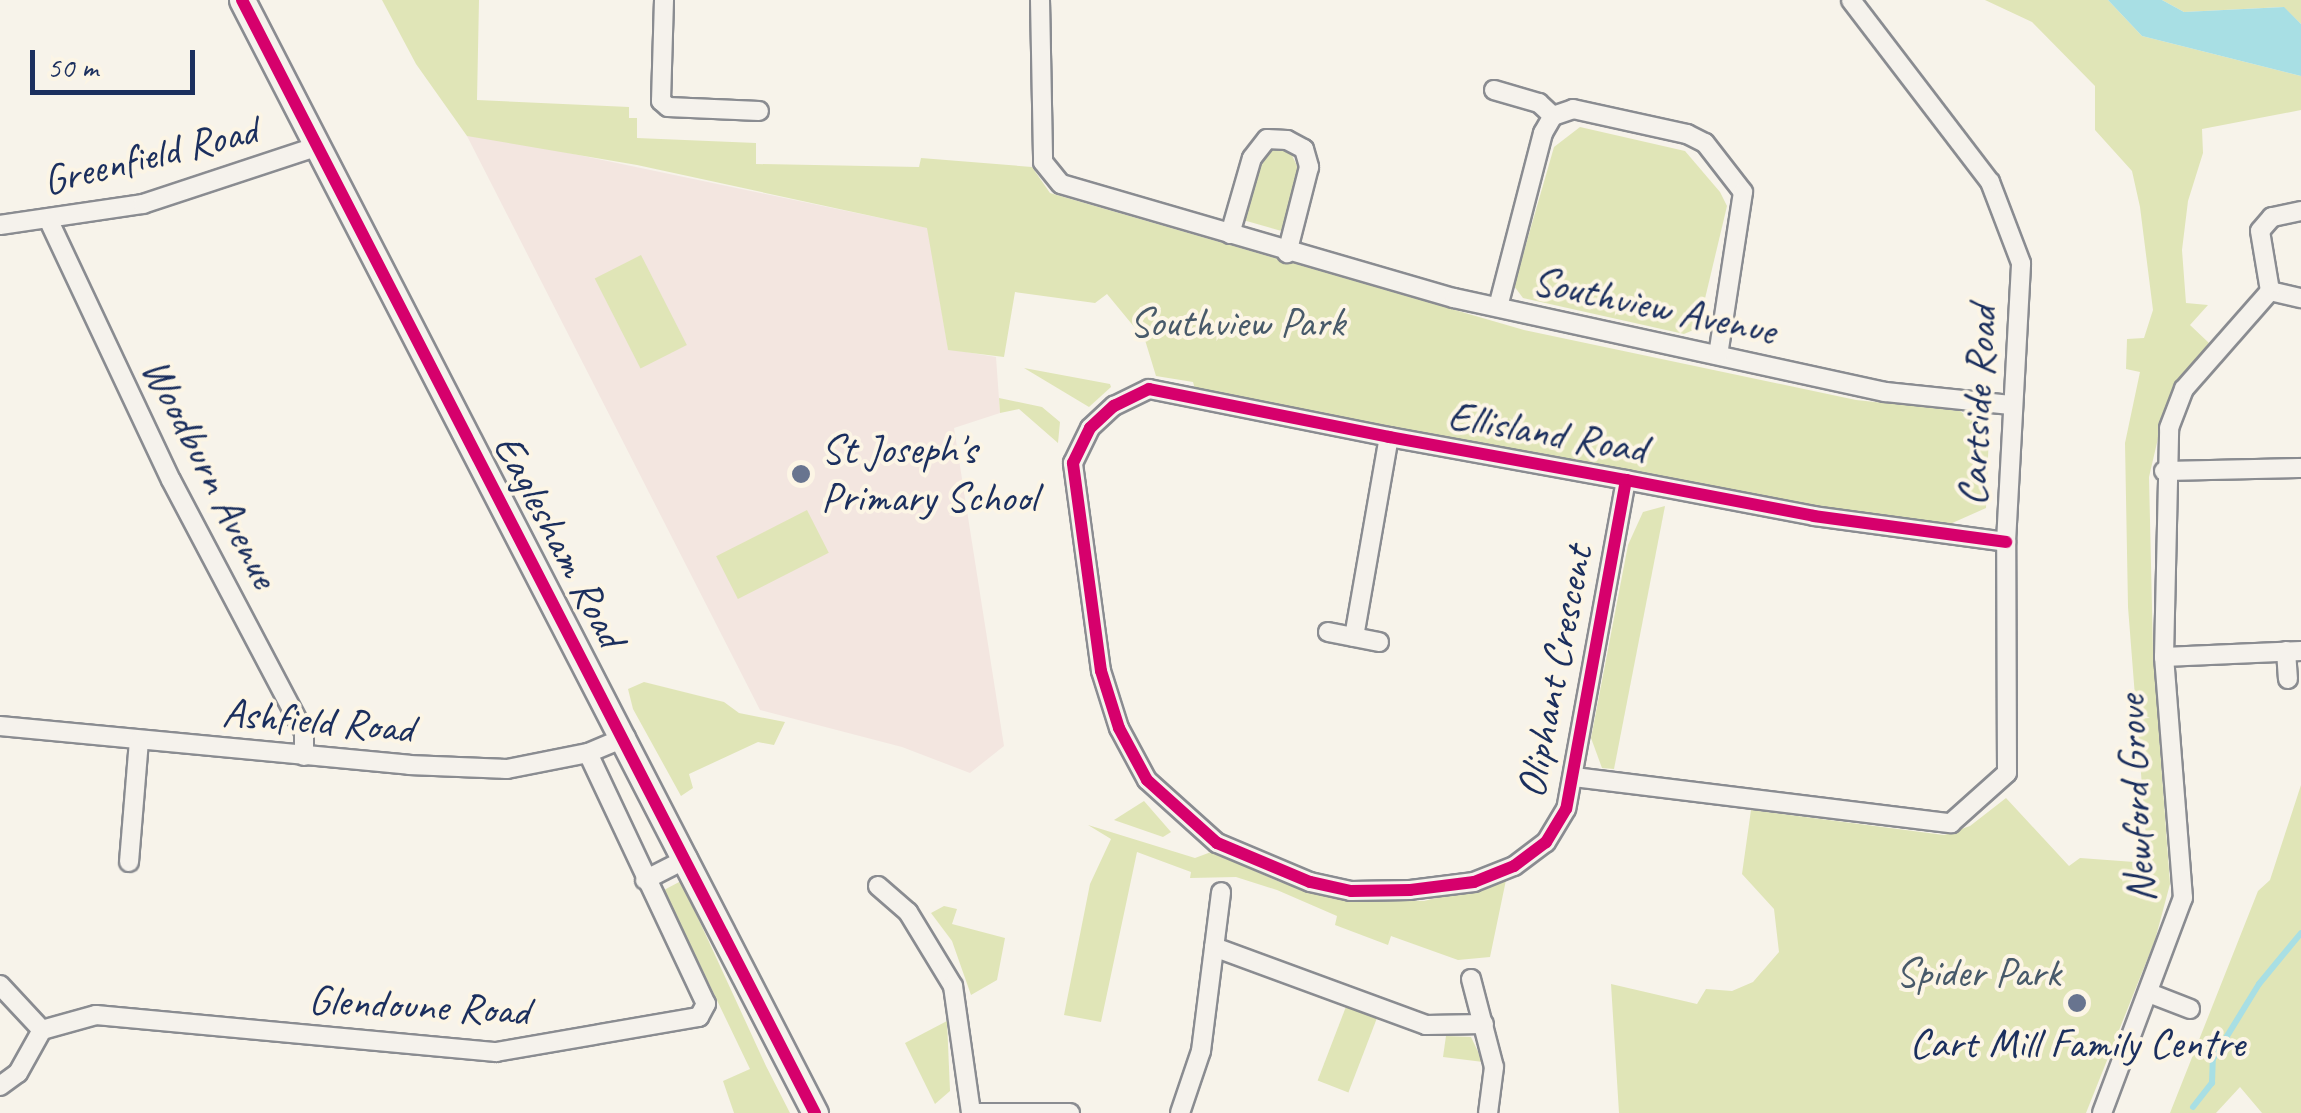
<!DOCTYPE html>
<style>
body{margin:0}
#map{position:relative;width:2301px;height:1113px;overflow:hidden;background:#f7f3ea;font-family:Caveat,sans-serif}
div>[style]{position:absolute}
[style*='--x']{left:calc(var(--x)*1px);top:calc(var(--y)*1px);width:calc(var(--w)*1px);rotate:calc(var(--a)*1deg)}
.built>*{inset:0;background:#f3e6e0}
.green>*{inset:0;background:#e0e5b7;transform-origin:0 0}
.water>*{inset:0;background:#a8dfe4}
.stream>*{height:6px;margin:-3px;padding:0 3px;transform-origin:3px;border-radius:3px;background:#a8dfe4}
.roads{filter:drop-shadow(2px 0 #8a8c91) drop-shadow(-2px 0 #8a8c91) drop-shadow(0 2px #8a8c91) drop-shadow(0 -2px #8a8c91)}
.street>*{height:18px;margin:-9px;padding:0 9px;transform-origin:9px;border-radius:9px;background:#f5f2ec}
.secondary>*{height:25px;margin:-12.5px;padding:0 12.5px;transform-origin:12.5px;border-radius:12.5px;background:#f5f2ec}
.cycleway>*{height:12px;margin:-6px;padding:0 6px;transform-origin:6px;border-radius:6px;background:#d6006c}
.dots>*{width:28px;height:28px;translate:-50% -50%;box-sizing:border-box;border:5px solid #fcf5e5;border-radius:50%}
span{translate:-50% -50%;white-space:nowrap;text-align:center;line-height:1.15;-webkit-text-stroke:8px #fcf5e5;paint-order:stroke}
.street-label{font-size:42px;color:#1b2f5e}
.park-label{font-size:42px;color:#485a6a}
.poi-label{font-size:42px;color:#1b2f5e}
.left{translate:0 -50%;text-align:left}
.scale{position:absolute;left:30px;top:50px;width:165px;height:45px;box-sizing:border-box;border:5px solid #1b2f5e;border-top:0;padding-left:12px;font-size:30px;line-height:35px;white-space:nowrap;color:#1b2f5e;-webkit-text-stroke:8px #fcf5e5;paint-order:stroke}
</style>
<div id="map">
<div class="built">
<i style="clip-path:polygon(473px 133px,928px 228px,948px 349px,996px 357px,1000px 413px,954px 428px,1004px 746px,970px 773px,902px 747px,760px 710px,467px 136px)"></i>
</div>
<div class="green">
<i style="clip-path:polygon(382px 0,479px 0,477px 100px,629px 107px,629px 118px,637px 118px,637px 138px,756px 143px,756px 164px,919px 167px,921px 158px,1032px 167px,1050px 193px,1524px 330px,1856px 400px,1960px 411px,1989px 433px,1986px 508px,1950px 524px,1818px 507px,1195px 389px,1193px 382px,1156px 376px,1145px 340px,1107px 294px,1095px 303px,1015px 292px,1004px 357px,948px 350px,927px 228px,637px 165px,467px 136px,416px 64px)"></i>
<i style="clip-path:polygon(1985px 0,2108px 0,2142px 36px,2301px 76px,2301px 110px,2202px 129px,2203px 153px,2188px 201px,2182px 250px,2186px 303px,2208px 305px,2190px 325px,2209px 343px,2163px 417px,2149px 477px,2153px 651px,2170px 884px,2155px 940px,2086px 1113px,1619px 1113px,1611px 984px,1697px 1004px,1706px 989px,1732px 991px,1753px 982px,1779px 952px,1774px 909px,1742px 874px,1751px 810px,1944px 835px,1970px 826px,2006px 798px,2069px 866px,2080px 858px,2148px 863px,2128px 607px,2125px 443px,2140px 372px,2126px 369px,2127px 339px,2144px 338px,2153px 310px,2140px 207px,2132px 171px,2095px 130px,2095px 86px,2032px 22px)"></i>
<i style="clip-path:polygon(2162px 0,2301px 0,2301px 24px,2283px 7px,2184px 12px)"></i>
<i style="clip-path:polygon(1580px 127px,1685px 151px,1720px 192px,1727px 206px,1698px 328px,1684px 334px,1523px 298px,1514px 286px,1554px 147px)"></i>
<i style="clip-path:polygon(1288px 147px,1300px 172px,1285px 232px,1243px 220px,1259px 159px,1270px 148px)"></i>
<i style="left:641px;top:255px;width:101px;height:52px;rotate:63deg"></i>
<i style="clip-path:polygon(1024px 368px,1110px 384px,1111px 387px,1089px 407px)"></i>
<i style="clip-path:polygon(999px 398px,1042px 407px,1060px 422px,1058px 443px,1019px 409px,1000px 413px)"></i>
<i style="clip-path:polygon(1665px 506px,1614px 769px,1602px 768px,1591px 738px,1628px 545px,1643px 512px)"></i>
<i style="left:807px;top:510px;width:48px;height:102px;rotate:63deg"></i>
<i style="clip-path:polygon(644px 682px,724px 702px,739px 713px,785px 722px,774px 745px,758px 742px,689px 774px,693px 788px,681px 796px,633px 709px,628px 689px)"></i>
<i style="clip-path:polygon(2301px 785px,2301px 1113px,2262px 1113px,2240px 1087px,2216px 1113px,2170px 1113px,2258px 891px,2270px 880px)"></i>
<i style="clip-path:polygon(1144px 801px,1171px 832px,1163px 837px,1114px 820px)"></i>
<i style="clip-path:polygon(1088px 825px,1195px 858px,1211px 852px,1280px 882px,1351px 899px,1424px 901px,1506px 880px,1490px 957px,1458px 960px,1391px 936px,1388px 945px,1335px 925px,1337px 916px,1277px 890px,1236px 877px,1190px 878px,1191px 872px,1137px 852px,1101px 1022px,1064px 1015px,1090px 884px,1111px 839px)"></i>
<i style="clip-path:polygon(681px 881px,766px 1066px,790px 1113px,734px 1113px,723px 1081px,750px 1069px,664px 890px)"></i>
<i style="clip-path:polygon(944px 906px,957px 909px,952px 924px,1005px 938px,997px 980px,971px 995px,952px 941px,931px 913px)"></i>
<i style="left:1347px;top:1004px;width:33px;height:82px;rotate:21deg"></i>
<i style="clip-path:polygon(947px 1021px,950px 1091px,935px 1104px,905px 1043px)"></i>
<i style="clip-path:polygon(1446px 1036px,1471px 1037px,1483px 1062px,1443px 1057px)"></i>
</div>
<div class="water">
<i style="clip-path:polygon(2108px 0,2162px 0,2184px 12px,2284px 7px,2301px 24px,2301px 76px,2142px 36px)"></i>
</div>
<div class="stream">
<i style="--x:2193;--y:1107;--w:31;--a:-52"></i>
<i style="--x:2212;--y:1083;--w:24;--a:-88"></i>
<i style="--x:2213;--y:1059;--w:88;--a:-58.5"></i>
<i style="--x:2259;--y:984;--w:66;--a:-50.5"></i>
</div>
<div class="roads">
<div class="street">
<i style="--x:664;--y:0;--w:101;--a:91.7"></i>
<i style="--x:661;--y:101;--w:9;--a:41"></i>
<i style="--x:668;--y:107;--w:91;--a:2.5"></i>
<i style="--x:1040;--y:0;--w:162;--a:88.9"></i>
<i style="--x:1043;--y:162;--w:28;--a:51"></i>
<i style="--x:1061;--y:184;--w:409;--a:16.2"></i>
<i style="--x:1454;--y:298;--w:441;--a:12.3"></i>
<i style="--x:1885;--y:392;--w:127;--a:5.9"></i>
<i style="--x:1494;--y:90;--w:47;--a:16.1"></i>
<i style="--x:1539;--y:103;--w:19;--a:43"></i>
<i style="--x:2301;--y:211;--w:30;--a:168"></i>
<i style="--x:2272;--y:217;--w:18;--a:131"></i>
<i style="--x:2260;--y:231;--w:61;--a:80.5"></i>
<i style="--x:2270;--y:291;--w:32;--a:13"></i>
<i style="--x:49;--y:221;--w:286;--a:64.8"></i>
<i style="--x:171;--y:480;--w:285;--a:62.2"></i>
<i style="--x:304;--y:732;--w:24;--a:90"></i>
<i style="--x:0;--y:225;--w:145;--a:-8.4"></i>
<i style="--x:143;--y:204;--w:181;--a:-18.3"></i>
<i style="--x:1230;--y:234;--w:79;--a:-73.9"></i>
<i style="--x:1252;--y:158;--w:24;--a:-52"></i>
<i style="--x:1267;--y:139;--w:20;--a:3"></i>
<i style="--x:1287;--y:140;--w:19;--a:28"></i>
<i style="--x:1304;--y:149;--w:19;--a:74"></i>
<i style="--x:1309;--y:167;--w:89;--a:104.3"></i>
<i style="--x:1498;--y:307;--w:180;--a:-75.5"></i>
<i style="--x:1543;--y:133;--w:20;--a:-60"></i>
<i style="--x:1553;--y:116;--w:21;--a:-19"></i>
<i style="--x:1573;--y:109;--w:117;--a:12.4"></i>
<i style="--x:1687;--y:134;--w:20;--a:27"></i>
<i style="--x:1705;--y:143;--w:62;--a:52.2"></i>
<i style="--x:1743;--y:192;--w:165;--a:98.7"></i>
<i style="--x:2164;--y:471;--w:137;--a:-1.3"></i>
<i style="--x:1626;--y:480;--w:334;--a:100.3"></i>
<i style="--x:1566;--y:809;--w:39;--a:121"></i>
<i style="--x:1546;--y:842;--w:40;--a:143"></i>
<i style="--x:1514;--y:866;--w:43;--a:158.2"></i>
<i style="--x:1474;--y:882;--w:64;--a:172.9"></i>
<i style="--x:1410;--y:890;--w:59;--a:179"></i>
<i style="--x:1351;--y:891;--w:42;--a:-167.6"></i>
<i style="--x:1310;--y:882;--w:101;--a:-157.2"></i>
<i style="--x:1217;--y:843;--w:94;--a:-138"></i>
<i style="--x:1147;--y:780;--w:59;--a:-118.3"></i>
<i style="--x:1119;--y:728;--w:60;--a:-107.5"></i>
<i style="--x:1101;--y:671;--w:210;--a:-97.7"></i>
<i style="--x:1073;--y:463;--w:39;--a:-64"></i>
<i style="--x:1090;--y:428;--w:33;--a:-43"></i>
<i style="--x:1114;--y:406;--w:39;--a:-26"></i>
<i style="--x:1149;--y:389;--w:245;--a:11.3"></i>
<i style="--x:1389;--y:437;--w:241;--a:10.3"></i>
<i style="--x:1626;--y:480;--w:191;--a:10.8"></i>
<i style="--x:1814;--y:516;--w:194;--a:7.7"></i>
<i style="--x:1328;--y:632;--w:52;--a:11.1"></i>
<i style="--x:1354;--y:637;--w:203;--a:-80.1"></i>
<i style="--x:2286;--y:651;--w:28;--a:86"></i>
<i style="--x:2164;--y:657;--w:137;--a:-2.5"></i>
<i style="--x:0;--y:726;--w:411;--a:5.4"></i>
<i style="--x:409;--y:765;--w:98;--a:2.3"></i>
<i style="--x:507;--y:769;--w:83;--a:-11.2"></i>
<i style="--x:588;--y:753;--w:41;--a:-22.8"></i>
<i style="--x:1574;--y:777;--w:380;--a:7"></i>
<i style="--x:1951;--y:823;--w:75;--a:-41.8"></i>
<i style="--x:2007;--y:773;--w:231;--a:-90.2"></i>
<i style="--x:2006;--y:542;--w:279;--a:-86.9"></i>
<i style="--x:2021;--y:263;--w:87;--a:-110.9"></i>
<i style="--x:1990;--y:182;--w:229;--a:-127.4"></i>
<i style="--x:129;--y:862;--w:122;--a:-85.3"></i>
<i style="--x:645;--y:880;--w:48;--a:-27.1"></i>
<i style="--x:878;--y:886;--w:40;--a:41"></i>
<i style="--x:908;--y:912;--w:87;--a:58.7"></i>
<i style="--x:953;--y:986;--w:128;--a:81.9"></i>
<i style="--x:1214;--y:947;--w:226;--a:20.2"></i>
<i style="--x:1426;--y:1025;--w:58;--a:-1"></i>
<i style="--x:1471;--y:979;--w:91;--a:75.4"></i>
<i style="--x:1494;--y:1067;--w:46;--a:97.4"></i>
<i style="--x:0;--y:985;--w:62;--a:47"></i>
<i style="--x:2149;--y:993;--w:44;--a:21.3"></i>
<i style="--x:0;--y:1086;--w:22;--a:-36"></i>
<i style="--x:18;--y:1073;--w:49;--a:-60.8"></i>
<i style="--x:42;--y:1030;--w:56;--a:-15.5"></i>
<i style="--x:96;--y:1015;--w:402;--a:5.3"></i>
<i style="--x:496;--y:1052;--w:206;--a:-9.8"></i>
<i style="--x:699;--y:1017;--w:15;--a:-62"></i>
<i style="--x:706;--y:1004;--w:277;--a:-115.2"></i>
<i style="--x:979;--y:1113;--w:91;--a:0"></i>
<i style="--x:1180;--y:1113;--w:65;--a:-71.3"></i>
<i style="--x:1201;--y:1051;--w:160;--a:-82.8"></i>
<i style="--x:2102;--y:1113;--w:230;--a:-69.4"></i>
<i style="--x:2183;--y:898;--w:242;--a:-94.5"></i>
<i style="--x:2164;--y:657;--w:229;--a:-88.7"></i>
<i style="--x:2169;--y:428;--w:42;--a:-69"></i>
<i style="--x:2184;--y:389;--w:130;--a:-48.7"></i>
</div>
<div class="secondary">
<i style="--x:242;--y:0;--w:1252;--a:62.76"></i>
</div>
</div>
<div class="cycleway">
<i style="--x:242;--y:0;--w:1252;--a:62.76"></i>
<i style="--x:1626;--y:480;--w:334;--a:100.3"></i>
<i style="--x:1566;--y:809;--w:39;--a:121"></i>
<i style="--x:1546;--y:842;--w:40;--a:143"></i>
<i style="--x:1514;--y:866;--w:43;--a:158.2"></i>
<i style="--x:1474;--y:882;--w:64;--a:172.9"></i>
<i style="--x:1410;--y:890;--w:59;--a:179"></i>
<i style="--x:1351;--y:891;--w:42;--a:-167.6"></i>
<i style="--x:1310;--y:882;--w:101;--a:-157.2"></i>
<i style="--x:1217;--y:843;--w:94;--a:-138"></i>
<i style="--x:1147;--y:780;--w:59;--a:-118.3"></i>
<i style="--x:1119;--y:728;--w:60;--a:-107.5"></i>
<i style="--x:1101;--y:671;--w:210;--a:-97.7"></i>
<i style="--x:1073;--y:463;--w:39;--a:-64"></i>
<i style="--x:1090;--y:428;--w:33;--a:-43"></i>
<i style="--x:1114;--y:406;--w:39;--a:-26"></i>
<i style="--x:1149;--y:389;--w:245;--a:11.3"></i>
<i style="--x:1389;--y:437;--w:241;--a:10.3"></i>
<i style="--x:1626;--y:480;--w:191;--a:10.8"></i>
<i style="--x:1814;--y:516;--w:194;--a:7.7"></i>
</div>
<div class="dots">
<i style="left:801px;top:474px;background:#68748f"></i>
<i style="left:2077px;top:1003px;background:#68748f"></i>
</div>
<div class="street-label">
<span style="left:150px;top:156px;rotate:-14deg">Greenfield Road</span>
<span style="left:1654px;top:306px;rotate:12deg">Southview Avenue</span>
<span style="left:1978px;top:406px;rotate:-87deg">Cartside Road</span>
<span style="left:1547px;top:433px;rotate:10deg">Ellisland Road</span>
<span style="left:210px;top:473px;rotate:63deg">Woodburn Avenue</span>
<span style="left:559px;top:541px;rotate:62deg">Eaglesham Road</span>
<span style="left:1555px;top:672px;rotate:-79deg">Oliphant Crescent</span>
<span style="left:318px;top:721px;rotate:5deg">Ashfield Road</span>
<span style="left:2136px;top:799px;rotate:-93deg">Newford Grove</span>
<span style="left:419px;top:1006px;rotate:3deg">Glendoune Road</span>
</div>
<div class="park-label">
<span style="left:1237px;top:323px">Southview Park</span>
<span style="left:1978px;top:973px">Spider Park</span>
</div>
<div class="poi-label">
<span class="left" style="left:821px;top:474px">St Joseph's<br>Primary School</span>
<span style="left:2077px;top:1044px">Cart Mill Family Centre</span>
</div>
<div class="scale">50 m</div>
</div>
